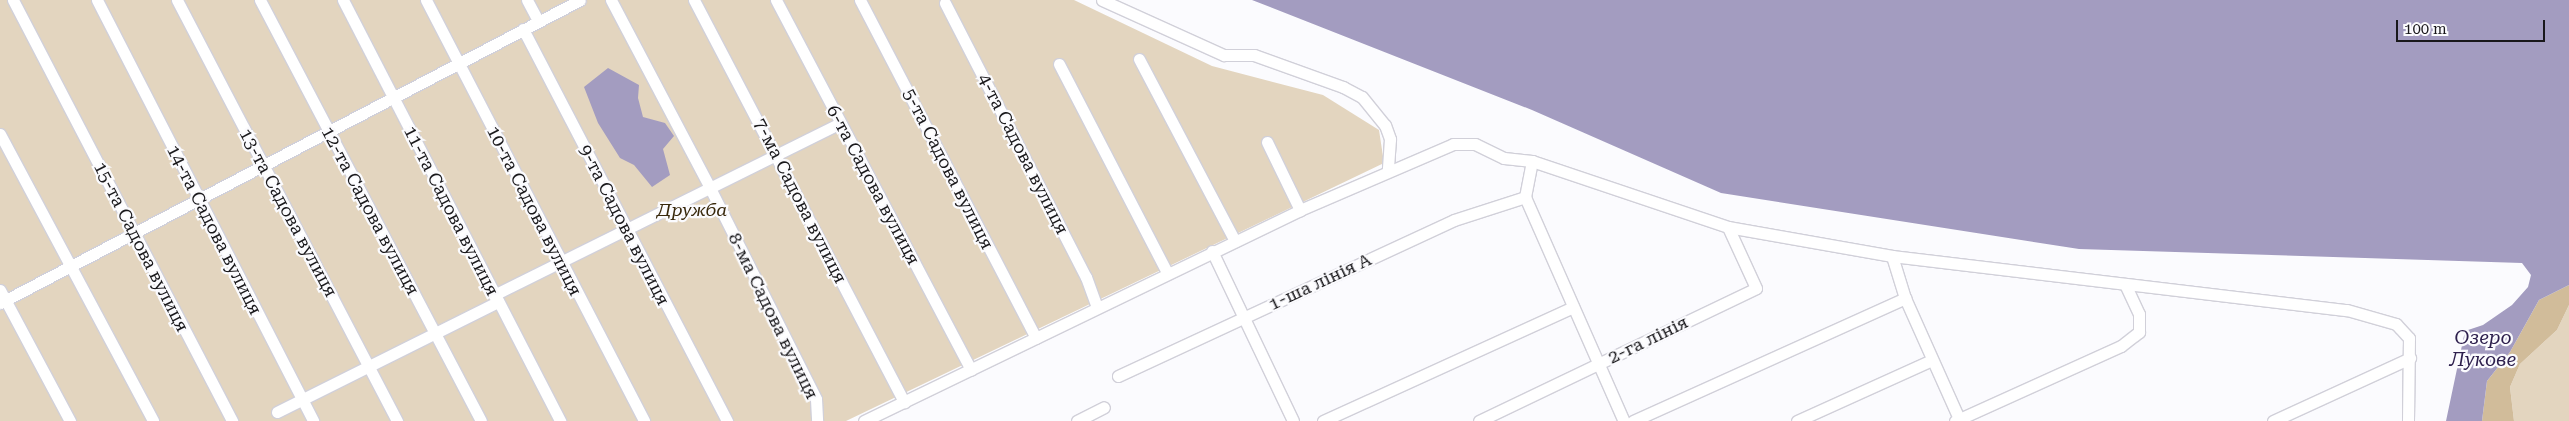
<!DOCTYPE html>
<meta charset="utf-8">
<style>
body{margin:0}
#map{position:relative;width:2569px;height:421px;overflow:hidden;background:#fbfbfe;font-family:"Roboto Serif",serif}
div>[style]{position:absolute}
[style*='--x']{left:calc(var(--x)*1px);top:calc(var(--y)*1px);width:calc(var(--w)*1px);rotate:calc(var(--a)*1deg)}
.green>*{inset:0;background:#e3d5bf}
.forest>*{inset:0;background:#d1bc9a}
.water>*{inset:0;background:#a39cc0}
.roads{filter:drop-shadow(1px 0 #d1d0d9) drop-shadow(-1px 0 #d1d0d9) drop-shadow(0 1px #d1d0d9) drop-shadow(0 -1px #d1d0d9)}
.minor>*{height:11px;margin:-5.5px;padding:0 5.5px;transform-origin:5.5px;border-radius:5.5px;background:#fff}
span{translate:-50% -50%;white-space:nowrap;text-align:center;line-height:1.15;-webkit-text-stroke:4.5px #fbfbfe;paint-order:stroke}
.street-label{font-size:18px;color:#19181b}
.park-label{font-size:18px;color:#38280b;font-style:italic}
.water-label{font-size:19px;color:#2e204e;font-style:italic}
.scale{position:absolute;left:2396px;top:20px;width:149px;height:22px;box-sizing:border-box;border:2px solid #19181b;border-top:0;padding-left:6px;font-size:15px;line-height:18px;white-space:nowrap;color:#19181b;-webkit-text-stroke:4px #fbfbfe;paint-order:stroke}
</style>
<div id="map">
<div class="green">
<i style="clip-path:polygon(0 0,1074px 0,1212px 66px,1323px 95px,1379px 130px,1384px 163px,846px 421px,0 421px)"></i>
<i style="clip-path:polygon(2569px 305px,2569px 421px,2514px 421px,2510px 387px,2520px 364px,2557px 330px)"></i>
</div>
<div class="forest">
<i style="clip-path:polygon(2569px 285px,2569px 305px,2557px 330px,2520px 364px,2510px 387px,2514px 421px,2482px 421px,2487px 381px,2510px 352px,2539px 300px)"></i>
</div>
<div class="water">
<i style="clip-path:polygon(1252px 0,2569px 0,2569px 285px,2539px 300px,2510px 352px,2487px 381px,2482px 421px,2446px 421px,2465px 331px,2483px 325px,2512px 305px,2528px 287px,2531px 275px,2522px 263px,2079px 249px,1721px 193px,1532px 110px)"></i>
<i style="clip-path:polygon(608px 68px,639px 85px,638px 98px,643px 117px,665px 123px,674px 136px,663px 149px,670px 175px,652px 187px,634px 165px,620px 158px,598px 123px,584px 87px)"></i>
</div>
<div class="roads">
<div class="minor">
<i style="--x:13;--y:0;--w:475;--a:62.5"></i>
<i style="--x:97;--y:0;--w:473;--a:62.8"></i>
<i style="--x:177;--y:0;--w:475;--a:62.4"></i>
<i style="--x:260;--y:0;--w:475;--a:62.3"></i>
<i style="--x:343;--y:0;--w:474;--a:62.7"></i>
<i style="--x:426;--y:0;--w:474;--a:62.6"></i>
<i style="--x:527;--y:0;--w:24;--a:62"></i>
<i style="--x:611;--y:0;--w:212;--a:62.2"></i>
<i style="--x:710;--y:188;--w:236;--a:63.3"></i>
<i style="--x:816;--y:399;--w:22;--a:87"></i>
<i style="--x:694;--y:0;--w:454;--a:62.4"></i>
<i style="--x:776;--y:0;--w:418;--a:62.2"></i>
<i style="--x:860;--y:0;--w:381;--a:62.5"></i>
<i style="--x:1102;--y:0;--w:134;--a:24.3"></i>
<i style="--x:1224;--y:55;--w:30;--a:0"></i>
<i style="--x:1254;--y:55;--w:95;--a:19.8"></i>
<i style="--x:1343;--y:87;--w:21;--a:28"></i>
<i style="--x:1362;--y:97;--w:36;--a:51"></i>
<i style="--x:1385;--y:125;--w:15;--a:70"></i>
<i style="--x:1390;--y:139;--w:31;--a:94"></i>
<i style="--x:945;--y:3;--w:308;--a:62.8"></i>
<i style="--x:1086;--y:277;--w:32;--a:70"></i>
<i style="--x:523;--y:29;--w:442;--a:62.5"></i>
<i style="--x:1139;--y:59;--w:206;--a:62.2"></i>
<i style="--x:1059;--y:64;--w:234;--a:62.6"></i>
<i style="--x:0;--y:134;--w:325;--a:61.9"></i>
<i style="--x:1267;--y:142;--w:76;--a:64.1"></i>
<i style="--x:1532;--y:161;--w:37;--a:101"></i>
<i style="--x:1525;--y:197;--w:245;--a:66.2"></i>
<i style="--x:1212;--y:251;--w:188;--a:64.5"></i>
<i style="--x:1892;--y:256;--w:44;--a:72.8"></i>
<i style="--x:1905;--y:298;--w:135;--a:65.9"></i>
<i style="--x:0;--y:290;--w:149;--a:61.9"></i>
<i style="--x:0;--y:303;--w:654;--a:-27.58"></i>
<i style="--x:1118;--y:376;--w:370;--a:-24.9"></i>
<i style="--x:1454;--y:220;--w:75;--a:-17.9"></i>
<i style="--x:277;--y:412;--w:247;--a:-26.5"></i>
<i style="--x:498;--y:302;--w:8;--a:-120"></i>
<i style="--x:494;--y:295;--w:386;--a:-26.4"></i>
<i style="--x:864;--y:421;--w:484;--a:-25.8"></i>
<i style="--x:1300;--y:210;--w:167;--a:-23.3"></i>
<i style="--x:1453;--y:144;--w:22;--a:0"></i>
<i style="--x:1475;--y:144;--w:32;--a:26"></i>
<i style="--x:1504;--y:158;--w:28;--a:6"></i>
<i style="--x:1532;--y:161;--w:207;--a:18.6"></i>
<i style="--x:1728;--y:227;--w:167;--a:10"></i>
<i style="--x:1892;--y:256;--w:458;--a:6.8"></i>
<i style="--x:2347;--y:310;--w:51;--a:15.9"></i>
<i style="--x:2396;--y:324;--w:19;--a:47"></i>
<i style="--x:2409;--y:338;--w:83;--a:90.7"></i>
<i style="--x:1077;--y:421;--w:30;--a:-27"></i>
<i style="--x:1323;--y:421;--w:275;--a:-24.5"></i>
<i style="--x:1479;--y:421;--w:307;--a:-25.6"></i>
<i style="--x:1756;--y:288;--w:67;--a:-114.7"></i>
<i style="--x:1633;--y:421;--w:299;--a:-24.3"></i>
<i style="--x:1797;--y:421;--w:148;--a:-24.3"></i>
<i style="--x:1955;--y:421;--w:182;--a:-24.3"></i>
<i style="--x:2121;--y:346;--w:23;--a:-38"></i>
<i style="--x:2139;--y:332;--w:18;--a:-90"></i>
<i style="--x:2139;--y:314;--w:33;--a:-115"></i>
<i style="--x:2273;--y:421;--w:151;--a:-24.7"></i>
</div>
</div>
<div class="street-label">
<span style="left:1023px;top:154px;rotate:63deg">4-та Садова вулиця</span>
<span style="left:948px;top:169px;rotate:63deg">5-та Садова вулиця</span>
<span style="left:873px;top:185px;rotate:62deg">6-та Садова вулиця</span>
<span style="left:800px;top:201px;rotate:63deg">7-ма Садова вулиця</span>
<span style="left:370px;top:211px;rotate:62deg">12-та Садова вулиця</span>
<span style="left:451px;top:211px;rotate:63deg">11-та Садова вулиця</span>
<span style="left:534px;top:211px;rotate:63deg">10-та Садова вулиця</span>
<span style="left:288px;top:213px;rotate:62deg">13-та Садова вулиця</span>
<span style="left:624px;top:225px;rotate:63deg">9-та Садова вулиця</span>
<span style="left:214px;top:230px;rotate:63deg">14-та Садова вулиця</span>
<span style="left:141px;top:247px;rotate:63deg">15-та Садова вулиця</span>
<span style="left:1320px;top:282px;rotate:-25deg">1-ша лінія А</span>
<span style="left:773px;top:316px;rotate:64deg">8-ма Садова вулиця</span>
<span style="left:1648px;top:340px;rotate:-26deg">2-га лінія</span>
</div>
<div class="park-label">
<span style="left:692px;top:210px">Дружба</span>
</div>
<div class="water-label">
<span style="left:2483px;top:349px">Озеро<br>Лукове</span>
</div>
<div class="scale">100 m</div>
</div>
